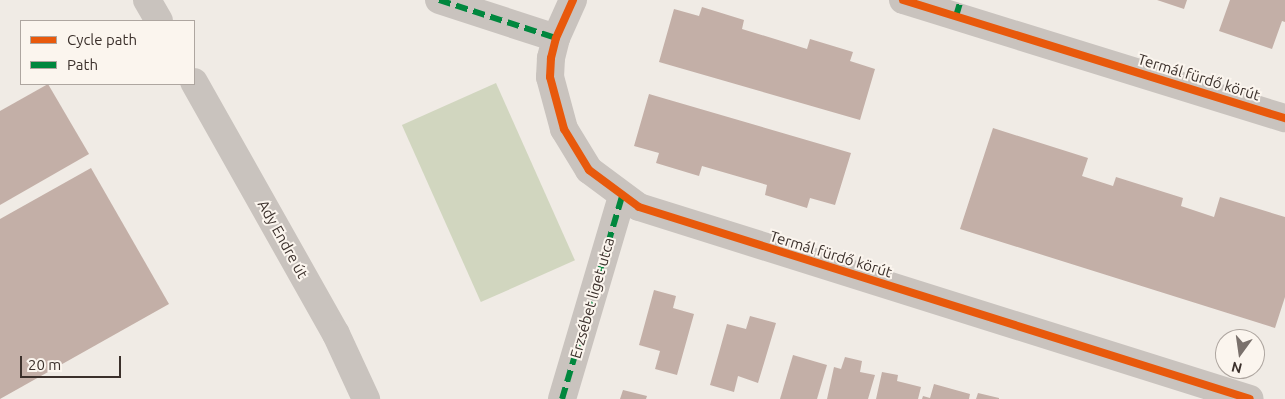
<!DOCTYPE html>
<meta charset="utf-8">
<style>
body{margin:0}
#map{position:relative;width:1285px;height:399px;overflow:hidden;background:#f0ebe5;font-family:Ubuntu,sans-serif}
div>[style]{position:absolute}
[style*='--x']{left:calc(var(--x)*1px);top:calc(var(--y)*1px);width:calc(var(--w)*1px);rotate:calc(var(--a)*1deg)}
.green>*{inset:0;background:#d1d6bf;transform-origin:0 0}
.building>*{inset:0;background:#c3afa7}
.minor>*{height:28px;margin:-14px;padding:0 14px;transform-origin:14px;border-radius:14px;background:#c9c3be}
.quiet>*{height:6px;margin-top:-3px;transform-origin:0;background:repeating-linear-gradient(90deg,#00873e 0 12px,transparent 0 18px)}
.cycleway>*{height:8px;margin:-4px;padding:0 4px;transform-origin:4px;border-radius:4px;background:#e8590c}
span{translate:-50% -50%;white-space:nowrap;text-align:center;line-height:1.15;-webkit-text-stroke:4px #fbf5ee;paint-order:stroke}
.street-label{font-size:15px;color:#3b302b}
.legend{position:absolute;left:20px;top:20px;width:175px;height:65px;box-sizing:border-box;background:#fbf5ee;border:1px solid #aea6a0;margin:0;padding:6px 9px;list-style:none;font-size:15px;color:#3b302b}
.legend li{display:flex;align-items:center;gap:10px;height:25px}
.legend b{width:25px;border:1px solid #aea6a0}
.north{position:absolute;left:1215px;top:329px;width:50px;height:50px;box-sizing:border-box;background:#fbf5ee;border:1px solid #aea6a0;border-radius:50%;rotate:194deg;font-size:14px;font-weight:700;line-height:20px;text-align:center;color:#3b302b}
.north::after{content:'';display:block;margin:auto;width:18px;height:22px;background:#7a716c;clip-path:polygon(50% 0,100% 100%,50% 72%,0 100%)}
.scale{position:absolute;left:20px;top:356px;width:101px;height:22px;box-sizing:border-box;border:2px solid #3b302b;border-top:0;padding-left:6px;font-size:15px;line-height:18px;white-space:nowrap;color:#3b302b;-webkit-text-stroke:4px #fbf5ee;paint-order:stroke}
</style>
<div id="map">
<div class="green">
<i style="left:496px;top:83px;width:194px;height:103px;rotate:66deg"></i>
</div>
<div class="building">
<i style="clip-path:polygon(1157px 0,1187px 0,1184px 9px)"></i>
<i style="clip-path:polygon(1230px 0,1285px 0,1285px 22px,1282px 21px,1272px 49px,1219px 31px)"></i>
<i style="clip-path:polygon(702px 7px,744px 20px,742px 29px,775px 39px,807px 49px,810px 39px,853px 52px,850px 61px,875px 69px,860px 120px,659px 62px,674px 9px,699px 16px)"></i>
<i style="clip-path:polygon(48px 84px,89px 154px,0 205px,0 111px)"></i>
<i style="clip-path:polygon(649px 94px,851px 153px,835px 205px,810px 198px,807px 208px,765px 195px,767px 185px,702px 166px,699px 176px,656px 163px,659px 153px,634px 146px)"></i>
<i style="clip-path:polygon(993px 128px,1088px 158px,1082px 176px,1113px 186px,1116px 177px,1183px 198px,1181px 206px,1214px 217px,1220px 197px,1285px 217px,1285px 297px,1275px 328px,960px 229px)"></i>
<i style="clip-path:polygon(91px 168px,169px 304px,0 399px,0 219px)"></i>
<i style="clip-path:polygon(654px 290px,676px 296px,673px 308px,694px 314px,677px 375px,655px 369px,660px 351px,639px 345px)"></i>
<i style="clip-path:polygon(750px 316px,776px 323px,758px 383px,738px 376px,734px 392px,710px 385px,727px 324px,746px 329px)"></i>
<i style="clip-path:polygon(793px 355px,827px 365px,817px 399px,780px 399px)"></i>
<i style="clip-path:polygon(845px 357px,862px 361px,860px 372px,875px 375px,868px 399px,827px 399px,834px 367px,841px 369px)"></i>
<i style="clip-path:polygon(882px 372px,898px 375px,897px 381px,921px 387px,918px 399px,876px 399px)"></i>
<i style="clip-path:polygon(934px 384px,970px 394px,969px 399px,922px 399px,923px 396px,930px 398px)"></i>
<i style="clip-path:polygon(623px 390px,647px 396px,646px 399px,620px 399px)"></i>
<i style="clip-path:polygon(978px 393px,999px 398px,999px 399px,976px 399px)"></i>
</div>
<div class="minor">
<i style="--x:147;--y:0;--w:24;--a:60"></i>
<i style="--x:439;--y:0;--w:123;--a:18"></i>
<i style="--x:573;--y:0;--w:42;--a:114.1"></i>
<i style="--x:556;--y:38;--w:21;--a:104"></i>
<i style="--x:551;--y:58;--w:19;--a:93"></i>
<i style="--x:550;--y:77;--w:54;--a:74.9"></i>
<i style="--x:564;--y:129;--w:48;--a:58.6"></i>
<i style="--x:589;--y:170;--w:62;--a:36.5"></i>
<i style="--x:639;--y:207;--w:640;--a:17.44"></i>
<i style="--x:903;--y:0;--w:400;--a:17.2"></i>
<i style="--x:194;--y:82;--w:289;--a:60.6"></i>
<i style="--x:336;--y:334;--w:72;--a:65.2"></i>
<i style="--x:562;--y:399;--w:211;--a:-73.5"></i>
</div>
<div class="quiet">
<i style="--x:439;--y:0;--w:123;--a:18"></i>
<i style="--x:956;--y:16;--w:17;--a:-73"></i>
<i style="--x:562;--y:399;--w:211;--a:-73.5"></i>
</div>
<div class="cycleway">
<i style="--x:573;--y:0;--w:42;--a:114.1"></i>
<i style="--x:556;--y:38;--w:21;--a:104"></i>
<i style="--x:551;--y:58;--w:19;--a:93"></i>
<i style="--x:550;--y:77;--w:54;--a:74.9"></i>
<i style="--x:564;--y:129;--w:48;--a:58.6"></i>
<i style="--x:589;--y:170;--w:62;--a:36.5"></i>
<i style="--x:639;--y:207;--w:640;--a:17.44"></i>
<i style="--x:903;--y:0;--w:400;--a:17.2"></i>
</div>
<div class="street-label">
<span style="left:1199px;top:77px;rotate:17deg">Termál fürdő körút</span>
<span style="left:283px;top:239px;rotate:61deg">Ady Endre út</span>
<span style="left:831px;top:254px;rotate:17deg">Termál fürdő körút</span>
<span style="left:592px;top:298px;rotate:-74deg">Erzsébet liget utca</span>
</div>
<ul class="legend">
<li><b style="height:6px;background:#e8590c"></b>Cycle path</li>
<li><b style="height:6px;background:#00873e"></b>Path</li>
</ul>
<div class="north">N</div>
<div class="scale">20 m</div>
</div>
